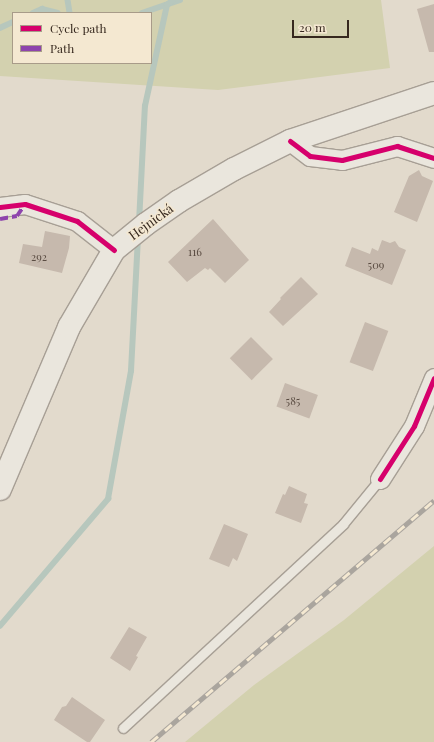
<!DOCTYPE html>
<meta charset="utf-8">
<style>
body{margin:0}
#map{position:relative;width:434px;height:742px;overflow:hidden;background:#e2dacc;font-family:"Playfair Display",serif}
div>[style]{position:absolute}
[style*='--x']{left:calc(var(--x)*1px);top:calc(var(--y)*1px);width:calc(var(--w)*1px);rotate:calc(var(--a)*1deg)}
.green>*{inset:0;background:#d3d1af}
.stream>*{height:5.5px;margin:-2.75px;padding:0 2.75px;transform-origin:2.75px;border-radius:2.75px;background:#b7c7bd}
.building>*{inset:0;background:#c6b9ad;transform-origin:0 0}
.roads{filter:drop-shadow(1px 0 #a79f95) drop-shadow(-1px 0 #a79f95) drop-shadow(0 1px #a79f95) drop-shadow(0 -1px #a79f95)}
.lane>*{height:9px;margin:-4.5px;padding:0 4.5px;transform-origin:4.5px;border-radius:4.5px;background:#eae6dd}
.street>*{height:19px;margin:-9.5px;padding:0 9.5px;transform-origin:9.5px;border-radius:9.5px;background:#eae6dd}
.secondary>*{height:22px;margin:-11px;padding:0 11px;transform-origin:11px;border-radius:11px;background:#eae6dd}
.rail>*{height:4.5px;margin-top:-2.25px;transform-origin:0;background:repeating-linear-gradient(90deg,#f4e8d1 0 9px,#aaa59e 0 18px);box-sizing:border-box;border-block:1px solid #aaa59e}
.quiet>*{height:4px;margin-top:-2px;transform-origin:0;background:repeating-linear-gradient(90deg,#8e44ad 0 8px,transparent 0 12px)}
.cycleway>*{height:5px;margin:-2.5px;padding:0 2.5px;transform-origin:2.5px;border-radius:2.5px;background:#d6006c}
span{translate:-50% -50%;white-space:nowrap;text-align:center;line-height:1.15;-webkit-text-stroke:3px #f4e8d1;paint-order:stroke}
.number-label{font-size:11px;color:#5a4c42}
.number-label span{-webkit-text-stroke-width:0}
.street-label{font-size:13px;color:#36281e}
.legend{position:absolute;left:12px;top:12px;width:140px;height:52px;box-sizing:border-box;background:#f4e8d1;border:1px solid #a89b89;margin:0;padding:5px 7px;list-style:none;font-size:12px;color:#36281e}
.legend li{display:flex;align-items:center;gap:8px;height:20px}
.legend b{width:20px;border:1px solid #a89b89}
.scale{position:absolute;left:292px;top:20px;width:57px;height:18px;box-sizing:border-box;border:2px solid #36281e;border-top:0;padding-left:5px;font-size:12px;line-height:14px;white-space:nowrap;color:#36281e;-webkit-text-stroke:3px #f4e8d1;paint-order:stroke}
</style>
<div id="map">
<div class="green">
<i style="clip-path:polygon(evenodd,0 0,381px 0,390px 68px,218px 90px,0 76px,0 0,13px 13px,151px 13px,151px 63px,13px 63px,13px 13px)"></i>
<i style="clip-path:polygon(434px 546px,434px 742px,185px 742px,254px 685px,344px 620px)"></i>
</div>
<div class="stream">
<i style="--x:68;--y:0;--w:13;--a:81"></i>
<i style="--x:33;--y:13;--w:10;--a:-24"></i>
<i style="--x:42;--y:9;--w:16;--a:14"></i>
<i style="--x:142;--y:13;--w:40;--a:-18.9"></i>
<i style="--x:0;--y:28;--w:14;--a:-25"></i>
<i style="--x:139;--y:223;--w:117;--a:-87.1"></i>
<i style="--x:145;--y:106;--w:103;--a:-77.7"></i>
<i style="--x:167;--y:5;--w:8;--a:-40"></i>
<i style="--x:0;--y:626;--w:167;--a:-49.6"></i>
<i style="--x:108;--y:499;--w:130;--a:-79.8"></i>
<i style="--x:131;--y:371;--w:134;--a:-87"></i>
</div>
<div class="building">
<i style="clip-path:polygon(434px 4px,434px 52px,429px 52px,417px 9px)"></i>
<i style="clip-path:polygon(419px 170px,422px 176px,433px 181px,417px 222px,394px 212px,409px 176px)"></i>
<i style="clip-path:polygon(213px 219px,249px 260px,225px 283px,210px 268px,208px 270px,205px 268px,187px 282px,168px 262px)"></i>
<i style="clip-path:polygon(45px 231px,70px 236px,69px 248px,62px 273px,19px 263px,23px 244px,42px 247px)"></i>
<i style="clip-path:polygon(382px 240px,390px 243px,395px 241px,399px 247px,406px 250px,392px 285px,345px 266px,352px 247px,370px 254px,372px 248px,378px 251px)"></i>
<i style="clip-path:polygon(301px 277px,318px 294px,283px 326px,269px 312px,281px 299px,280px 298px)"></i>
<i style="left:365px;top:322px;width:25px;height:43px;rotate:21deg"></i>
<i style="left:251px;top:337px;width:31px;height:30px;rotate:45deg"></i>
<i style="left:285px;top:383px;width:35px;height:25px;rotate:20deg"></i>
<i style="clip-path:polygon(289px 486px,307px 494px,304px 503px,308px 504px,301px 523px,275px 513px,283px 494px,285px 495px)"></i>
<i style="clip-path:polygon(224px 524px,248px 534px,237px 561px,233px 558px,229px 567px,209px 559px)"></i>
<i style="clip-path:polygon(129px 627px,147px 637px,136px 656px,138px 657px,130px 671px,110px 658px)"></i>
<i style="clip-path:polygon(72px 697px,105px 720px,90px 742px,87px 742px,54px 720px,62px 707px,66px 706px)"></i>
</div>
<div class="roads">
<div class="lane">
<i style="--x:123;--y:728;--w:300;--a:-42.8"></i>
<i style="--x:343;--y:524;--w:58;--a:-50.6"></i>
</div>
<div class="street">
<i style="--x:290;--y:141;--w:25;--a:37"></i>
<i style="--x:310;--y:156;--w:32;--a:7"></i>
<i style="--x:342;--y:160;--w:57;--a:-14.3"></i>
<i style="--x:397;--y:146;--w:39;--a:18"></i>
<i style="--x:0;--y:207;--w:25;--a:-7"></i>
<i style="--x:25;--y:204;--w:55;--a:18.1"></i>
<i style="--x:77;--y:221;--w:47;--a:38.1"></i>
<i style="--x:380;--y:479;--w:63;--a:-57.3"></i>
<i style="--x:414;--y:426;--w:52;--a:-67.4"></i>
</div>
<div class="secondary">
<i style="--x:0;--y:489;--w:176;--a:-66.9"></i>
<i style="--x:69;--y:327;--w:89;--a:-59.7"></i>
<i style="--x:114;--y:250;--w:41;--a:-39.1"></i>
<i style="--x:146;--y:224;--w:40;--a:-34.9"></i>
<i style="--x:179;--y:201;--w:64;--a:-30.2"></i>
<i style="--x:234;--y:169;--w:63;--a:-26.6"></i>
<i style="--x:290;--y:141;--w:152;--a:-18.4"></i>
</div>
</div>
<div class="rail">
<i style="--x:151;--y:742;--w:372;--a:-40.5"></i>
</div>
<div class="quiet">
<i style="--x:0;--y:219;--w:17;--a:-10"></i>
<i style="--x:17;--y:216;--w:14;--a:-56"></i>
</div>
<div class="cycleway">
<i style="--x:290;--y:141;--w:25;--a:37"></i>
<i style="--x:310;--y:156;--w:32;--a:7"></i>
<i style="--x:342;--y:160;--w:57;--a:-14.3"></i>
<i style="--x:397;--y:146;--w:39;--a:18"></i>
<i style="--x:0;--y:207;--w:25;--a:-7"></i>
<i style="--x:25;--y:204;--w:55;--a:18.1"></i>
<i style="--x:77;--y:221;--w:47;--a:38.1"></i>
<i style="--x:380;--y:479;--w:63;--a:-57.3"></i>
<i style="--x:414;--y:426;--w:52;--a:-67.4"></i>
</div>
<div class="number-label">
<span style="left:195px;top:252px">116</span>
<span style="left:39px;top:257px">292</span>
<span style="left:376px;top:265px">509</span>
<span style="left:293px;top:401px">585</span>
</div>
<div class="street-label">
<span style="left:151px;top:222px;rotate:-36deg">Hejnická</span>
</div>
<ul class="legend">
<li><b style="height:5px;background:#d6006c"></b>Cycle path</li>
<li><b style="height:5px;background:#8e44ad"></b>Path</li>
</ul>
<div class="scale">20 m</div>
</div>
